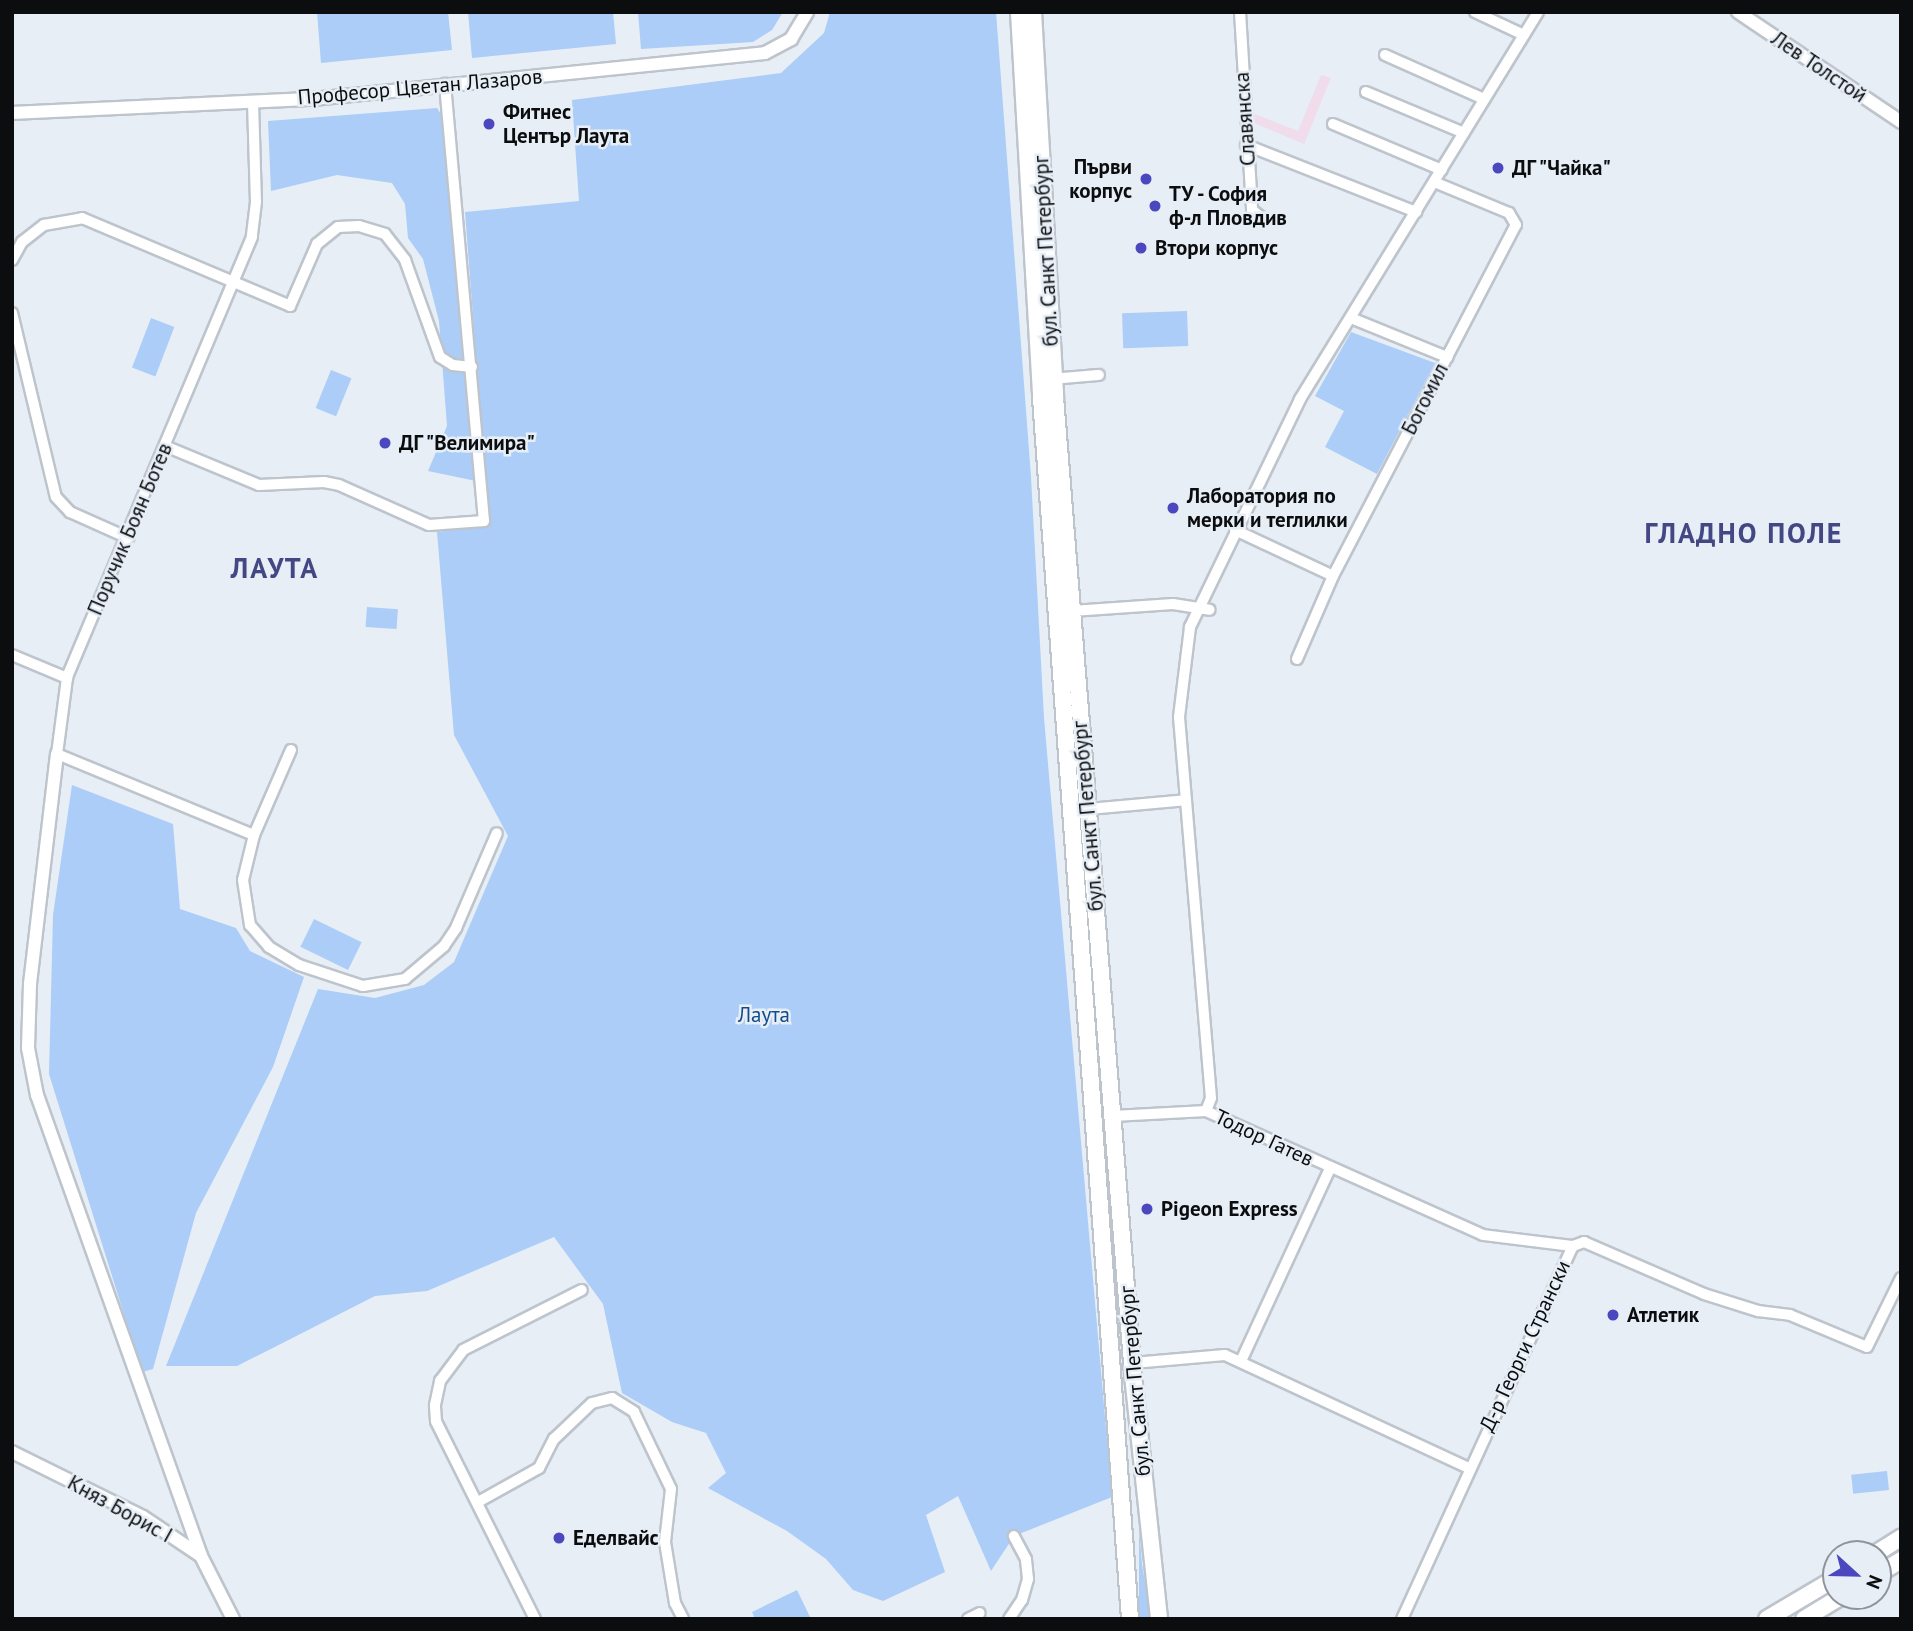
<!DOCTYPE html>
<meta charset="utf-8">
<style>
body{margin:0}
#map{position:relative;width:1913px;height:1631px;overflow:hidden;background:#e7eef6;font-family:"PT Sans",sans-serif}
div>[style]{position:absolute}
[style*='--x']{left:calc(var(--x)*1px);top:calc(var(--y)*1px);width:calc(var(--w)*1px);rotate:calc(var(--a)*1deg)}
.industrial>*{inset:0;background:#f1dceb}
.green>*{inset:0;background:#abcdf8;transform-origin:0 0}
.roads{filter:drop-shadow(2px 0 #bec4cc) drop-shadow(-2px 0 #bec4cc) drop-shadow(0 2px #bec4cc) drop-shadow(0 -2px #bec4cc)}
.minor>*{height:10px;margin:-5px;padding:0 5px;transform-origin:5px;border-radius:5px;background:#fff}
.tertiary>*{height:12px;margin:-6px;padding:0 6px;transform-origin:6px;border-radius:6px;background:#fff}
.primary>*{height:16px;margin:-8px;padding:0 8px;transform-origin:8px;border-radius:8px;background:#fff}
.dots>*{width:19px;height:19px;translate:-50% -50%;box-sizing:border-box;border:4px solid #e7eef6;border-radius:50%}
span{translate:-50% -50%;white-space:nowrap;text-align:center;line-height:1.15;-webkit-text-stroke:5px #e7eef6;paint-order:stroke}
.street-label{font-size:21px;color:#0b0d0f}
.poi-label{font-size:21px;color:#0b0d0f;font-weight:700}
.left{translate:0 -50%;text-align:left}
.right{translate:-100% -50%;text-align:right}
.park-label{font-size:21px;color:#114b8d}
.district-label{font-size:28px;color:#434784;font-weight:700;letter-spacing:2px}
.frame{position:absolute;inset:0;border:14px solid #0b0d0f;pointer-events:none}
.north{position:absolute;left:1822px;top:1540px;width:70px;height:70px;box-sizing:border-box;background:#e7eef6;border:2px solid #8f949a;border-radius:50%;rotate:112deg;font-size:19px;font-weight:700;line-height:28px;text-align:center;color:#0b0d0f}
.north::after{content:'';display:block;margin:auto;width:24px;height:32px;background:#4b48bf;clip-path:polygon(50% 0,100% 100%,50% 72%,0 100%)}
</style>
<div id="map">
<div class="industrial">
<i style="clip-path:polygon(1321px 75px,1331px 78px,1304px 144px,1249px 121px,1252px 113px,1298px 131px)"></i>
</div>
<div class="green">
<i style="clip-path:polygon(317px 12px,448px 12px,452px 50px,321px 63px)"></i>
<i style="clip-path:polygon(468px 12px,613px 12px,616px 44px,472px 58px)"></i>
<i style="clip-path:polygon(638px 12px,783px 12px,772px 30px,753px 42px,641px 49px)"></i>
<i style="clip-path:polygon(830px 12px,996px 12px,1031px 477px,1044px 718px,1112px 1497px,1014px 1536px,991px 1571px,958px 1496px,926px 1515px,945px 1572px,883px 1601px,853px 1590px,826px 1559px,787px 1531px,708px 1488px,726px 1473px,706px 1433px,672px 1422px,622px 1393px,603px 1304px,554px 1237px,427px 1291px,375px 1296px,237px 1366px,166px 1366px,318px 989px,375px 998px,424px 985px,454px 962px,508px 836px,454px 735px,437px 532px,489px 525px,465px 212px,579px 201px,572px 100px,781px 73px,824px 33px)"></i>
<i style="clip-path:polygon(437px 108px,441px 114px,476px 481px,428px 471px,447px 426px,439px 321px,423px 259px,408px 238px,405px 204px,392px 183px,337px 175px,271px 191px,268px 121px)"></i>
<i style="left:1187px;top:311px;width:35px;height:65px;rotate:88deg"></i>
<i style="left:151px;top:318px;width:25px;height:53px;rotate:21deg"></i>
<i style="clip-path:polygon(1351px 332px,1435px 363px,1377px 474px,1325px 447px,1344px 411px,1315px 396px)"></i>
<i style="left:331px;top:370px;width:22px;height:41px;rotate:22deg"></i>
<i style="left:367px;top:607px;width:31px;height:20px;rotate:4deg"></i>
<i style="clip-path:polygon(72px 785px,173px 824px,180px 909px,236px 928px,250px 951px,304px 977px,273px 1067px,196px 1213px,153px 1369px,142px 1372px,49px 1074px,53px 915px)"></i>
<i style="left:314px;top:919px;width:53px;height:31px;rotate:26deg"></i>
<i style="left:1887px;top:1471px;width:19px;height:36px;rotate:84deg"></i>
<i style="clip-path:polygon(1139px 1528px,1142px 1564px,1151px 1619px,1139px 1619px)"></i>
<i style="clip-path:polygon(797px 1590px,811px 1619px,755px 1619px,752px 1612px)"></i>
</div>
<div class="roads">
<div class="minor">
<i style="--x:1240;--y:12;--w:198;--a:86.5"></i>
<i style="--x:1252;--y:210;--w:16;--a:38"></i>
<i style="--x:1475;--y:12;--w:54;--a:25.1"></i>
<i style="--x:1385;--y:55;--w:108;--a:24"></i>
<i style="--x:1366;--y:92;--w:106;--a:22.7"></i>
<i style="--x:253;--y:102;--w:100;--a:88.3"></i>
<i style="--x:256;--y:202;--w:35;--a:97"></i>
<i style="--x:252;--y:237;--w:478;--a:112.8"></i>
<i style="--x:67;--y:678;--w:77;--a:97.5"></i>
<i style="--x:57;--y:754;--w:213;--a:22.4"></i>
<i style="--x:1333;--y:124;--w:118;--a:22.9"></i>
<i style="--x:1246;--y:145;--w:183;--a:21.5"></i>
<i style="--x:12;--y:260;--w:21;--a:-61"></i>
<i style="--x:22;--y:242;--w:28;--a:-38"></i>
<i style="--x:44;--y:225;--w:39;--a:-10"></i>
<i style="--x:82;--y:218;--w:226;--a:22.9"></i>
<i style="--x:290;--y:306;--w:68;--a:-66.5"></i>
<i style="--x:317;--y:244;--w:27;--a:-39"></i>
<i style="--x:338;--y:227;--w:21;--a:-3"></i>
<i style="--x:359;--y:226;--w:27;--a:17"></i>
<i style="--x:385;--y:234;--w:33;--a:52"></i>
<i style="--x:405;--y:260;--w:103;--a:70.2"></i>
<i style="--x:440;--y:357;--w:15;--a:32"></i>
<i style="--x:453;--y:365;--w:19;--a:6"></i>
<i style="--x:12;--y:313;--w:189;--a:76.6"></i>
<i style="--x:56;--y:497;--w:21;--a:47"></i>
<i style="--x:70;--y:512;--w:64;--a:24.1"></i>
<i style="--x:1351;--y:318;--w:104;--a:22.1"></i>
<i style="--x:1050;--y:379;--w:49;--a:-4.7"></i>
<i style="--x:165;--y:446;--w:102;--a:22.5"></i>
<i style="--x:259;--y:485;--w:65;--a:-2.6"></i>
<i style="--x:324;--y:482;--w:15;--a:11"></i>
<i style="--x:339;--y:485;--w:98;--a:24"></i>
<i style="--x:429;--y:525;--w:55;--a:-4.2"></i>
<i style="--x:484;--y:521;--w:439;--a:-95.1"></i>
<i style="--x:1235;--y:530;--w:108;--a:25.1"></i>
<i style="--x:1072;--y:611;--w:101;--a:-4"></i>
<i style="--x:1173;--y:604;--w:37;--a:9"></i>
<i style="--x:12;--y:655;--w:60;--a:22.7"></i>
<i style="--x:1297;--y:659;--w:90;--a:-66.6"></i>
<i style="--x:1333;--y:576;--w:396;--a:-62.5"></i>
<i style="--x:1516;--y:225;--w:14;--a:-120"></i>
<i style="--x:1509;--y:213;--w:81;--a:-157.5"></i>
<i style="--x:291;--y:750;--w:93;--a:113.5"></i>
<i style="--x:254;--y:835;--w:46;--a:103.7"></i>
<i style="--x:243;--y:880;--w:46;--a:81.2"></i>
<i style="--x:250;--y:925;--w:29;--a:49"></i>
<i style="--x:269;--y:947;--w:35;--a:31"></i>
<i style="--x:299;--y:965;--w:67;--a:18.2"></i>
<i style="--x:363;--y:986;--w:43;--a:-9.5"></i>
<i style="--x:405;--y:979;--w:51;--a:-40.2"></i>
<i style="--x:444;--y:946;--w:22;--a:-56"></i>
<i style="--x:456;--y:928;--w:103;--a:-66.7"></i>
<i style="--x:1088;--y:809;--w:98;--a:-5.2"></i>
<i style="--x:1206;--y:1111;--w:14;--a:-69"></i>
<i style="--x:1211;--y:1098;--w:382;--a:-94.8"></i>
<i style="--x:1179;--y:717;--w:91;--a:-83"></i>
<i style="--x:1190;--y:627;--w:253;--a:-64.2"></i>
<i style="--x:1300;--y:399;--w:454;--a:-58.4"></i>
<i style="--x:1113;--y:1116;--w:93;--a:-3.1"></i>
<i style="--x:1206;--y:1111;--w:303;--a:24.1"></i>
<i style="--x:1483;--y:1235;--w:91;--a:7"></i>
<i style="--x:1241;--y:1361;--w:213;--a:-65.2"></i>
<i style="--x:1133;--y:1363;--w:92;--a:-5"></i>
<i style="--x:1225;--y:1355;--w:268;--a:24.9"></i>
<i style="--x:478;--y:1502;--w:70;--a:-29.1"></i>
<i style="--x:539;--y:1468;--w:33;--a:-63"></i>
<i style="--x:554;--y:1439;--w:52;--a:-43.5"></i>
<i style="--x:592;--y:1403;--w:21;--a:-14"></i>
<i style="--x:612;--y:1398;--w:26;--a:32"></i>
<i style="--x:634;--y:1412;--w:85;--a:64.3"></i>
<i style="--x:671;--y:1489;--w:53;--a:96.5"></i>
<i style="--x:665;--y:1542;--w:62;--a:80.7"></i>
<i style="--x:675;--y:1603;--w:18;--a:63"></i>
<i style="--x:535;--y:1619;--w:221;--a:-116.6"></i>
<i style="--x:436;--y:1421;--w:16;--a:-94"></i>
<i style="--x:435;--y:1405;--w:25;--a:-78"></i>
<i style="--x:440;--y:1381;--w:39;--a:-53"></i>
<i style="--x:463;--y:1350;--w:133;--a:-26.8"></i>
<i style="--x:968;--y:1619;--w:13;--a:-27"></i>
<i style="--x:1009;--y:1619;--w:23;--a:-56"></i>
<i style="--x:1022;--y:1600;--w:22;--a:-74"></i>
<i style="--x:1028;--y:1579;--w:20;--a:-96"></i>
<i style="--x:1026;--y:1559;--w:26;--a:-118"></i>
<i style="--x:1402;--y:1619;--w:410;--a:-65.4"></i>
<i style="--x:1573;--y:1246;--w:12;--a:-20"></i>
<i style="--x:1584;--y:1242;--w:131;--a:23.4"></i>
<i style="--x:1704;--y:1294;--w:57;--a:17.5"></i>
<i style="--x:1758;--y:1311;--w:32;--a:7"></i>
<i style="--x:1790;--y:1315;--w:83;--a:22.6"></i>
<i style="--x:1867;--y:1347;--w:77;--a:-63.8"></i>
</div>
<div class="tertiary">
<i style="--x:1738;--y:12;--w:197;--a:34"></i>
<i style="--x:12;--y:113;--w:301;--a:-2.7"></i>
<i style="--x:313;--y:99;--w:454;--a:-5.8"></i>
<i style="--x:765;--y:53;--w:30;--a:-28"></i>
<i style="--x:791;--y:39;--w:31;--a:-59"></i>
<i style="--x:57;--y:754;--w:232;--a:96.7"></i>
<i style="--x:30;--y:984;--w:64;--a:91.8"></i>
<i style="--x:28;--y:1048;--w:48;--a:79.2"></i>
<i style="--x:37;--y:1095;--w:489;--a:70.4"></i>
<i style="--x:201;--y:1556;--w:71;--a:63.1"></i>
<i style="--x:12;--y:1452;--w:146;--a:26.4"></i>
<i style="--x:143;--y:1517;--w:70;--a:33.9"></i>
</div>
<div class="primary">
<i style="--x:1019;--y:12;--w:387;--a:86.7"></i>
<i style="--x:1041;--y:398;--w:1224;--a:85.83"></i>
<i style="--x:1033;--y:12;--w:386;--a:86.7"></i>
<i style="--x:1055;--y:397;--w:981;--a:85.44"></i>
<i style="--x:1133;--y:1375;--w:245;--a:83.9"></i>
<i style="--x:1875;--y:1554;--w:31;--a:-32"></i>
<i style="--x:1878;--y:1574;--w:27;--a:-31"></i>
<i style="--x:1767;--y:1619;--w:80;--a:-30.7"></i>
<i style="--x:1804;--y:1619;--w:44;--a:-31.2"></i>
</div>
</div>
<div class="dots">
<i style="left:489px;top:124px;background:#4b48bf"></i>
<i style="left:1498px;top:168px;background:#4b48bf"></i>
<i style="left:1146px;top:179px;background:#4b48bf"></i>
<i style="left:1155px;top:206px;background:#4b48bf"></i>
<i style="left:1141px;top:248px;background:#4b48bf"></i>
<i style="left:385px;top:443px;background:#4b48bf"></i>
<i style="left:1173px;top:508px;background:#4b48bf"></i>
<i style="left:1147px;top:1209px;background:#4b48bf"></i>
<i style="left:1613px;top:1315px;background:#4b48bf"></i>
<i style="left:559px;top:1538px;background:#4b48bf"></i>
</div>
<div class="street-label">
<span style="left:1819px;top:67px;rotate:34deg">Лев Толстой</span>
<span style="left:420px;top:87px;rotate:-5deg">Професор Цветан Лазаров</span>
<span style="left:1245px;top:119px;rotate:-94deg">Славянска</span>
<span style="left:1046px;top:251px;rotate:-93deg">бул. Санкт Петербург</span>
<span style="left:1425px;top:399px;rotate:-63deg">Богомил</span>
<span style="left:130px;top:529px;rotate:-67deg">Поручик Боян Ботев</span>
<span style="left:1088px;top:816px;rotate:-95deg">бул. Санкт Петербург</span>
<span style="left:1264px;top:1138px;rotate:25deg">Тодор Гатев</span>
<span style="left:1525px;top:1346px;rotate:-65deg">Д-р Георги Странски</span>
<span style="left:1135px;top:1381px;rotate:-95deg">бул. Санкт Петербург</span>
<span style="left:120px;top:1509px;rotate:29deg">Княз Борис I</span>
</div>
<div class="poi-label">
<span class="left" style="left:503px;top:124px">Фитнес<br>Център Лаута</span>
<span class="right" style="left:1132px;top:179px">Първи<br>корпус</span>
<span class="left" style="left:1512px;top:168px">ДГ "Чайка"</span>
<span class="left" style="left:1169px;top:206px">ТУ - София<br>ф-л Пловдив</span>
<span class="left" style="left:1155px;top:248px">Втори корпус</span>
<span class="left" style="left:399px;top:443px">ДГ "Велимира"</span>
<span class="left" style="left:1187px;top:508px">Лаборатория по<br>мерки и теглилки</span>
<span class="left" style="left:1161px;top:1209px">Pigeon Express</span>
<span class="left" style="left:1627px;top:1315px">Атлетик</span>
<span class="left" style="left:573px;top:1538px">Еделвайс</span>
</div>
<div class="park-label">
<span style="left:764px;top:1015px">Лаута</span>
</div>
<div class="district-label">
<span style="left:1744px;top:533px">ГЛАДНО ПОЛЕ</span>
<span style="left:275px;top:568px">ЛАУТА</span>
</div>
<div class="frame"></div>
<div class="north">N</div>
</div>
